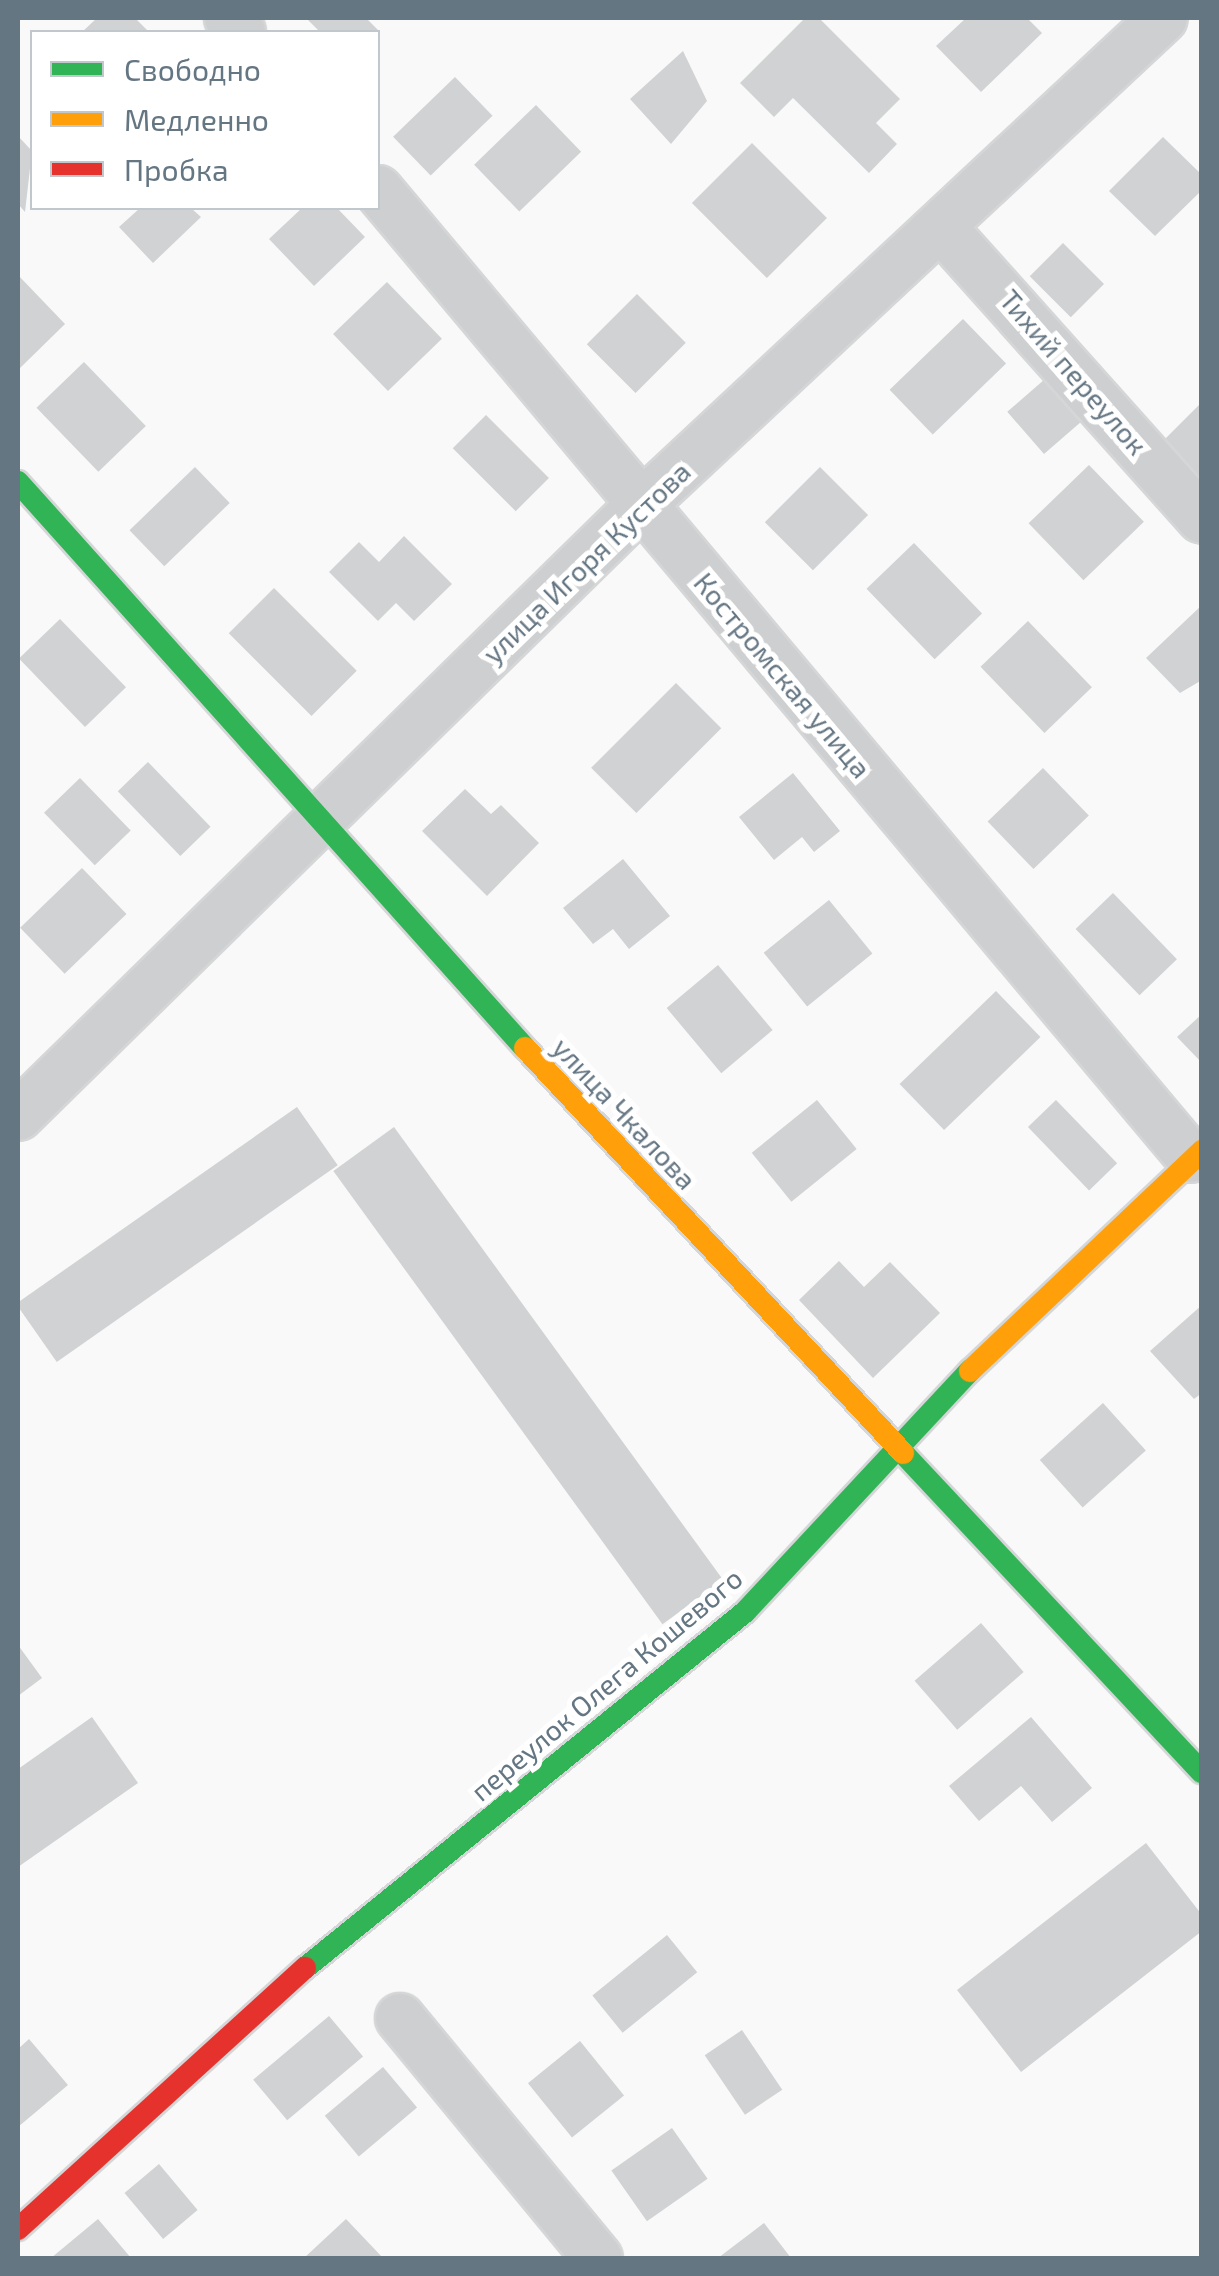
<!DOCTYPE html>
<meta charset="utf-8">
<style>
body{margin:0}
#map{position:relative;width:1219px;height:2276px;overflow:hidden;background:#f9f9f9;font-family:"Exo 2",sans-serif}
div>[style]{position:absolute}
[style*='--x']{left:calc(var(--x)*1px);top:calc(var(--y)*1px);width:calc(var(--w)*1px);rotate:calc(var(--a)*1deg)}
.building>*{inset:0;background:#d0d2d3;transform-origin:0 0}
.roads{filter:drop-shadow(2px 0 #d5d6d7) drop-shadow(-2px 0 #d5d6d7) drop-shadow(0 2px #d5d6d7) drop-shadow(0 -2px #d5d6d7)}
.street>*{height:48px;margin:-24px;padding:0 24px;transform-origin:24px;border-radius:24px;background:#cecfd0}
.fast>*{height:22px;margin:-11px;padding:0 11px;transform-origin:11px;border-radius:11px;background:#30b455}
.slow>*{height:22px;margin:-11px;padding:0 11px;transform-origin:11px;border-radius:11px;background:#ff9f0a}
.jam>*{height:22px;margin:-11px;padding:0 11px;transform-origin:11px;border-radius:11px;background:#e5322d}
span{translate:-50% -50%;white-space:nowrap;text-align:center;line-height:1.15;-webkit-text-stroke:10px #fff;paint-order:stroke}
.street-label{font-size:28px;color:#657683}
.frame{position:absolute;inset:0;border:20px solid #657683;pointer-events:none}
.legend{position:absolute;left:30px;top:30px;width:350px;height:180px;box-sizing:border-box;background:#fff;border:2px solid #c1c8cd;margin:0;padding:12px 18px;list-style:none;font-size:30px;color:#657683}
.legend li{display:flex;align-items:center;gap:20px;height:50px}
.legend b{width:50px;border:2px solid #c1c8cd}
</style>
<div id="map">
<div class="building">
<i style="clip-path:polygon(97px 18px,135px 18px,149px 32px,82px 32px)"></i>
<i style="clip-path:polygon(306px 18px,366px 18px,378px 30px,320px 32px)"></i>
<i style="clip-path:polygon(805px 18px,819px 18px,900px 99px,876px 123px,897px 144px,869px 173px,793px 98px,774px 117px,740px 83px)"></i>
<i style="clip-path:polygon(966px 18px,1027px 18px,1042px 33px,981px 92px,936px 46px)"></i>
<i style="clip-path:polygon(683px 51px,707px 101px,671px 144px,630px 99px)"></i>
<i style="left:455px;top:77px;width:54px;height:86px;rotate:46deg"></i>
<i style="left:536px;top:105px;width:65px;height:86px;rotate:46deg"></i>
<i style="clip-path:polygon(18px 136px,32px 151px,25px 212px,18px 204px)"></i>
<i style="clip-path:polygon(1163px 137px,1202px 175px,1202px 190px,1155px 236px,1109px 191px)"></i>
<i style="left:752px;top:143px;width:106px;height:85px;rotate:45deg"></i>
<i style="clip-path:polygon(140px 208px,191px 208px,201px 217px,153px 263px,119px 227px)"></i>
<i style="clip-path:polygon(302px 208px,337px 208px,365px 237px,314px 286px,269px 239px)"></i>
<i style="left:1063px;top:243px;width:58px;height:47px;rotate:45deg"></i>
<i style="clip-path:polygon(18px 275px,65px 324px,18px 370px)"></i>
<i style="left:387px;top:282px;width:79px;height:75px;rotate:46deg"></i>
<i style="left:637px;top:294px;width:69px;height:71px;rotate:45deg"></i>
<i style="left:963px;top:319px;width:62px;height:102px;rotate:46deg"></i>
<i style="left:84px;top:362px;width:89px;height:66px;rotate:46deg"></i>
<i style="left:1045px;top:379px;width:56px;height:50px;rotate:49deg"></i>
<i style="clip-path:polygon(1202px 402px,1202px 481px,1162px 442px)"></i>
<i style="left:486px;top:415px;width:89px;height:47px;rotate:45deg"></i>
<i style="left:1089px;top:465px;width:79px;height:84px;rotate:46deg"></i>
<i style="left:195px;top:467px;width:50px;height:91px;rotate:46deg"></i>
<i style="left:820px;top:467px;width:68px;height:78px;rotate:45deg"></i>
<i style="clip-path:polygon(404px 536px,452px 584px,414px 621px,396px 603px,378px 621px,329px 572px,359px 542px,379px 562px)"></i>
<i style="left:914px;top:543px;width:98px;height:66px;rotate:46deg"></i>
<i style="left:274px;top:588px;width:117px;height:64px;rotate:45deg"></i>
<i style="clip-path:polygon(1202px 605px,1202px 680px,1180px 693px,1146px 658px)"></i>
<i style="left:60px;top:619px;width:95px;height:57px;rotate:46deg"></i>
<i style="left:1028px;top:621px;width:92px;height:66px;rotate:46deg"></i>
<i style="left:676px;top:683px;width:64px;height:120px;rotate:45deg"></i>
<i style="left:148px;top:762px;width:90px;height:42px;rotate:46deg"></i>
<i style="left:1043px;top:768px;width:66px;height:77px;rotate:46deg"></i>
<i style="clip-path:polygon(793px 773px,840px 831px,814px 852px,802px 837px,774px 860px,739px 817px)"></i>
<i style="left:80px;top:778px;width:73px;height:50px;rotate:46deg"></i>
<i style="clip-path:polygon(465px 789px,491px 814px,501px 805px,539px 843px,487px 896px,422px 831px)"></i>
<i style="clip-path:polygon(623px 859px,670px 916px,629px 949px,613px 929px,593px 944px,563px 908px)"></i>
<i style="left:82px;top:868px;width:64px;height:86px;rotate:46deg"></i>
<i style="left:1113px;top:893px;width:92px;height:52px;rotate:46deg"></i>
<i style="left:829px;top:900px;width:69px;height:84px;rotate:51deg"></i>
<i style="left:718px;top:965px;width:85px;height:67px;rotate:50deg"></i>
<i style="left:996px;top:991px;width:64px;height:134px;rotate:46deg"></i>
<i style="clip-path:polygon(1202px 1014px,1202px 1063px,1177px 1037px)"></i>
<i style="left:817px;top:1100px;width:63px;height:84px;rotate:51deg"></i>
<i style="left:1056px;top:1100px;width:88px;height:39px;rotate:46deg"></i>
<i style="left:297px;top:1107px;width:71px;height:343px;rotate:55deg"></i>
<i style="left:394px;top:1127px;width:560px;height:75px;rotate:54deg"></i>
<i style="clip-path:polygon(839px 1261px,864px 1287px,890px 1262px,940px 1313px,873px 1378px,799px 1300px)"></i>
<i style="clip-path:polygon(1202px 1305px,1202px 1393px,1194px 1399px,1150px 1351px)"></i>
<i style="left:1103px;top:1403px;width:64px;height:85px;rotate:48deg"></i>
<i style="left:981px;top:1623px;width:65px;height:88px;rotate:49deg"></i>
<i style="clip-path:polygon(18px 1645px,42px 1678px,18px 1696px)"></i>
<i style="clip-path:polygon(92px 1717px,138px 1783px,18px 1867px,18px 1769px)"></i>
<i style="clip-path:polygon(1031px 1717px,1092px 1788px,1052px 1822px,1021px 1786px,979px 1821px,949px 1786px)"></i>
<i style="clip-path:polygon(1146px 1843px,1202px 1915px,1202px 1931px,1021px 2072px,957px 1990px)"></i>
<i style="left:667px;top:1935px;width:48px;height:96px;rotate:51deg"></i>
<i style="left:329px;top:2016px;width:53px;height:99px;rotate:50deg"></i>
<i style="left:742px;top:2030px;width:72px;height:45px;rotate:56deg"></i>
<i style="clip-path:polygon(29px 2039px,68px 2085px,18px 2127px,18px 2049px)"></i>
<i style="left:580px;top:2041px;width:70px;height:67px;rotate:51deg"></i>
<i style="left:383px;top:2067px;width:53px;height:76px;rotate:50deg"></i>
<i style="left:672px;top:2128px;width:62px;height:74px;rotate:55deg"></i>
<i style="left:159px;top:2164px;width:60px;height:45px;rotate:50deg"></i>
<i style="clip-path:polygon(98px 2219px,131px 2258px,51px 2258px)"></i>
<i style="clip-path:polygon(346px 2219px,383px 2258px,304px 2258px)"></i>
<i style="clip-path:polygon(764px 2223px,791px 2258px,718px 2258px)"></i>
</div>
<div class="roads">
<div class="street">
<i style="--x:229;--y:18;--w:18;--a:49"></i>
<i style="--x:378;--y:190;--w:1264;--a:49.97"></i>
<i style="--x:942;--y:228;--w:390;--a:48.2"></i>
<i style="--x:18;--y:1116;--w:871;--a:-44.44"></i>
<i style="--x:640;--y:506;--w:715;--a:-43.02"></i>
<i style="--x:400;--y:2018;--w:311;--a:50.5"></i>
</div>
<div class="fast">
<i style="--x:18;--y:482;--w:760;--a:48.15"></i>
<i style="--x:903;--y:1453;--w:437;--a:46.9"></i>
<i style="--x:305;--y:1968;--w:566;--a:-38.98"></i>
<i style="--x:745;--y:1612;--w:330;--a:-47"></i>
</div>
<div class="slow">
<i style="--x:525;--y:1048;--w:554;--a:46.97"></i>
<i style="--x:970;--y:1371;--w:320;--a:-43.5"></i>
</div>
<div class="jam">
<i style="--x:18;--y:2229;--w:388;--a:-42.3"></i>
</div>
</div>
<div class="street-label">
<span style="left:1074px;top:372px;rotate:49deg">Тихий переулок</span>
<span style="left:586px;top:562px;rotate:-44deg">улица Игоря Кустова</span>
<span style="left:783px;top:675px;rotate:50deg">Костромская улица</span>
<span style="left:625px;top:1113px;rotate:47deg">улица Чкалова</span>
<span style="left:606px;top:1684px;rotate:-40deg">переулок Олега Кошевого</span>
</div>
<div class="frame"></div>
<ul class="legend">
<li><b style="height:12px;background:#30b455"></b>Свободно</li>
<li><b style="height:12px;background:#ff9f0a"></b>Медленно</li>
<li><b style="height:12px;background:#e5322d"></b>Пробка</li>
</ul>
</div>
